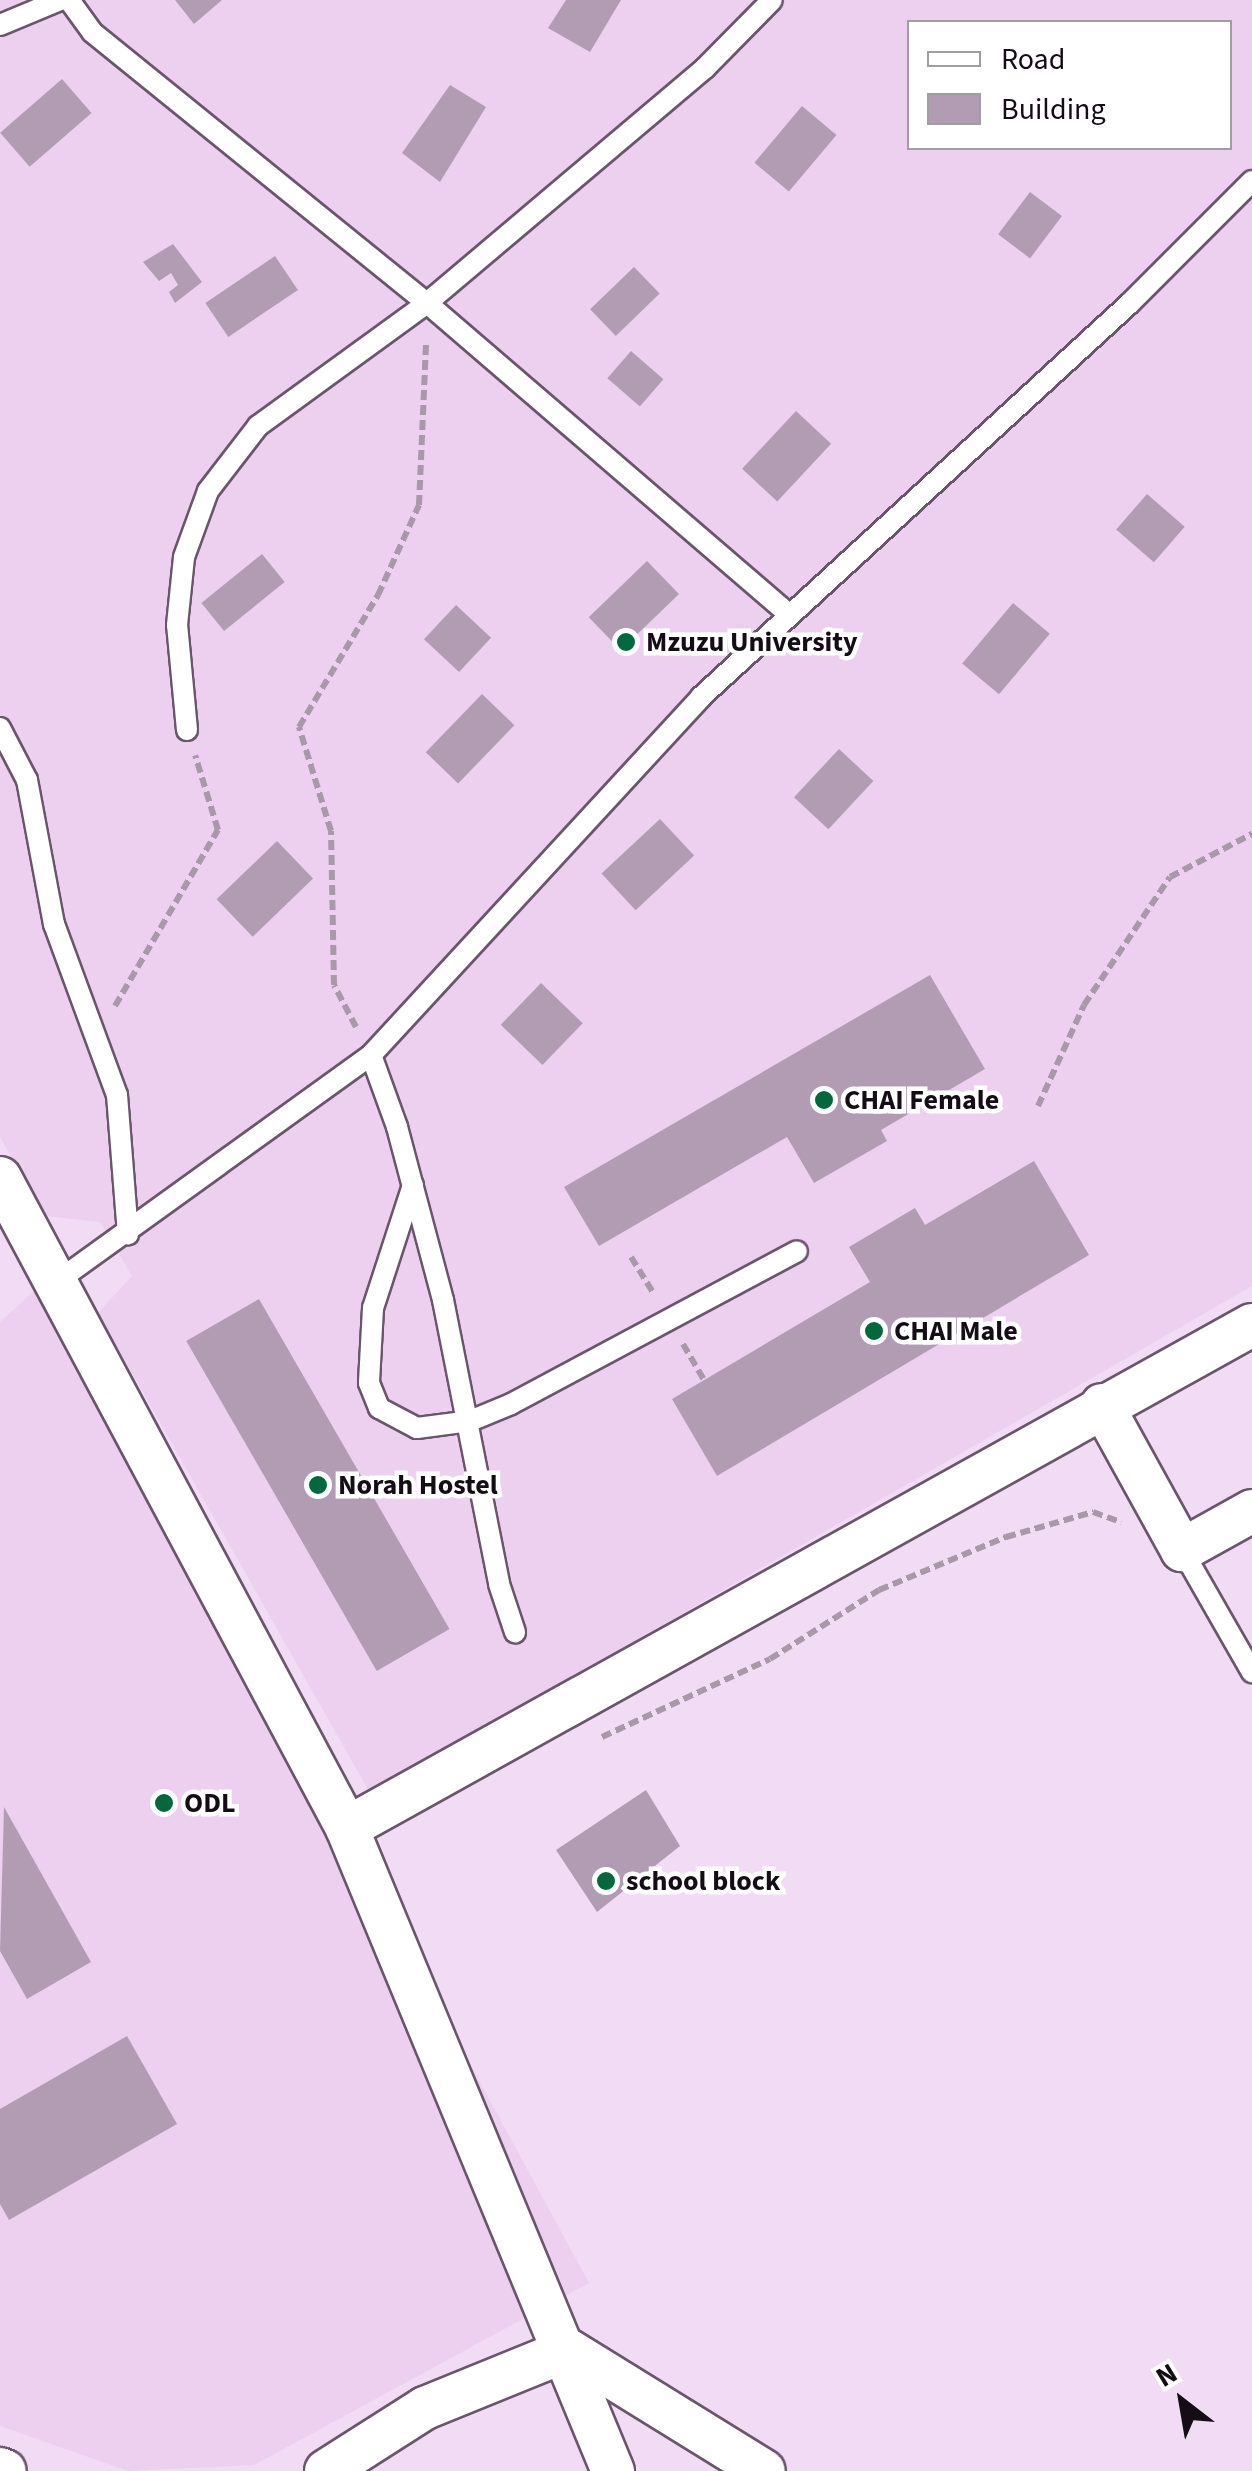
<!DOCTYPE html>
<style>
body{margin:0}
#map{position:relative;width:1252px;height:2471px;overflow:hidden;background:#f2dbf4;font-family:"Source Sans 3",sans-serif}
div>[style]{position:absolute}
[style*='--x']{left:calc(var(--x)*1px);top:calc(var(--y)*1px);width:calc(var(--w)*1px);rotate:calc(var(--a)*1deg)}
.built>*{inset:0;background:#edd0f0}
.building>*{inset:0;background:#b29cb4;transform-origin:0 0}
.path>*{height:6px;margin-top:-3px;transform-origin:0;background:repeating-linear-gradient(90deg,#a997aa 0 10px,transparent 0 15px)}
.roads{filter:drop-shadow(2px 0 #6a566b) drop-shadow(-2px 0 #6a566b) drop-shadow(0 2px #6a566b) drop-shadow(0 -2px #6a566b)}
.lane>*{height:20px;margin:-10px;padding:0 10px;transform-origin:10px;border-radius:10px;background:#fff}
.street>*{height:42px;margin:-21px;padding:0 21px;transform-origin:21px;border-radius:21px;background:#fff}
.dots>*{width:28px;height:28px;translate:-50% -50%;box-sizing:border-box;border:5px solid #fff;border-radius:50%}
span{translate:-50% -50%;white-space:nowrap;text-align:center;line-height:1.15;-webkit-text-stroke:9px #fff;paint-order:stroke}
.poi-label{font-size:28px;color:#150d16;font-weight:700}
.left{translate:0 -50%;text-align:left}
.legend{position:absolute;left:907px;top:20px;width:325px;height:130px;box-sizing:border-box;background:#fff;border:2px solid #a19ea2;margin:0;padding:12px 18px;list-style:none;font-size:30px;color:#150d16}
.legend li{display:flex;align-items:center;gap:20px;height:50px}
.legend b{width:50px;border:2px solid #a19ea2}
.north{position:absolute;left:1132px;top:2351px;width:100px;height:100px;-webkit-text-stroke:8px #fff;paint-order:stroke;rotate:329deg;font-size:28px;font-weight:700;line-height:40px;text-align:center;color:#150d16}
.north::after{content:'';display:block;margin:auto;width:35px;height:45px;background:#150d16;clip-path:polygon(50% 0,100% 100%,50% 72%,0 100%)}
</style>
<div id="map">
<div class="built">
<i style="clip-path:polygon(evenodd,0 0,1252px 0,1252px 1286px,370px 1793px,98px 1313px,132px 1276px,100px 1222px,45px 1216px,0 1137px,0 0,910px 22px,1230px 22px,1230px 148px,910px 148px,910px 22px)"></i>
<i style="clip-path:polygon(45px 1281px,589px 2283px,254px 2465px,128px 2471px,0 2426px,0 1322px)"></i>
</div>
<div class="building">
<i style="clip-path:polygon(175px 0,222px 0,194px 24px)"></i>
<i style="clip-path:polygon(566px 0,621px 0,590px 52px,548px 28px)"></i>
<i style="left:62px;top:79px;width:45px;height:82px;rotate:49deg"></i>
<i style="clip-path:polygon(450px 85px,486px 107px,440px 182px,402px 153px)"></i>
<i style="left:802px;top:106px;width:45px;height:74px;rotate:40deg"></i>
<i style="left:1030px;top:192px;width:40px;height:53px;rotate:37deg"></i>
<i style="clip-path:polygon(173px 244px,202px 282px,175px 303px,169px 292px,178px 285px,171px 273px,159px 281px,143px 262px)"></i>
<i style="left:275px;top:256px;width:41px;height:84px;rotate:56deg"></i>
<i style="left:634px;top:267px;width:37px;height:61px;rotate:46deg"></i>
<i style="left:631px;top:351px;width:43px;height:36px;rotate:41deg"></i>
<i style="left:796px;top:411px;width:48px;height:79px;rotate:43deg"></i>
<i style="left:1147px;top:494px;width:50px;height:47px;rotate:41deg"></i>
<i style="left:262px;top:554px;width:36px;height:78px;rotate:51deg"></i>
<i style="left:647px;top:561px;width:46px;height:81px;rotate:46deg"></i>
<i style="left:1013px;top:603px;width:48px;height:79px;rotate:40deg"></i>
<i style="left:456px;top:605px;width:48px;height:47px;rotate:43deg"></i>
<i style="left:482px;top:694px;width:45px;height:81px;rotate:44deg"></i>
<i style="left:839px;top:749px;width:47px;height:66px;rotate:43deg"></i>
<i style="left:660px;top:819px;width:50px;height:80px;rotate:47deg"></i>
<i style="left:277px;top:841px;width:52px;height:84px;rotate:46deg"></i>
<i style="clip-path:polygon(930px 975px,985px 1069px,881px 1130px,887px 1141px,814px 1183px,787px 1137px,599px 1246px,564px 1187px)"></i>
<i style="left:541px;top:983px;width:58px;height:58px;rotate:44deg"></i>
<i style="clip-path:polygon(1034px 1161px,1089px 1255px,717px 1476px,672px 1399px,870px 1282px,849px 1247px,915px 1208px,925px 1225px)"></i>
<i style="left:259px;top:1299px;width:381px;height:84px;rotate:60deg"></i>
<i style="clip-path:polygon(646px 1790px,680px 1846px,597px 1912px,556px 1850px)"></i>
<i style="clip-path:polygon(4px 1807px,91px 1962px,27px 1999px,0 1951px)"></i>
<i style="clip-path:polygon(127px 2036px,177px 2124px,9px 2220px,0 2204px,0 2109px)"></i>
</div>
<div class="path">
<i style="--x:115;--y:1006;--w:204;--a:-59.7"></i>
<i style="--x:218;--y:830;--w:78;--a:-107"></i>
<i style="--x:356;--y:1027;--w:47;--a:-117.6"></i>
<i style="--x:334;--y:985;--w:154;--a:-91.1"></i>
<i style="--x:331;--y:831;--w:109;--a:-107.1"></i>
<i style="--x:299;--y:727;--w:154;--a:-59.1"></i>
<i style="--x:378;--y:595;--w:99;--a:-65.5"></i>
<i style="--x:419;--y:505;--w:163;--a:-87.5"></i>
<i style="--x:1038;--y:1106;--w:111;--a:-65.5"></i>
<i style="--x:1084;--y:1005;--w:154;--a:-56.1"></i>
<i style="--x:1170;--y:877;--w:93;--a:-27.7"></i>
<i style="--x:631;--y:1257;--w:44;--a:58.1"></i>
<i style="--x:683;--y:1344;--w:42;--a:59.7"></i>
<i style="--x:602;--y:1737;--w:185;--a:-24.9"></i>
<i style="--x:770;--y:1659;--w:129;--a:-32.3"></i>
<i style="--x:879;--y:1590;--w:138;--a:-22.7"></i>
<i style="--x:1006;--y:1537;--w:91;--a:-16"></i>
<i style="--x:1093;--y:1512;--w:30;--a:20"></i>
</div>
<div class="roads">
<div class="lane">
<i style="--x:69;--y:0;--w:39;--a:54"></i>
<i style="--x:92;--y:32;--w:431;--a:39"></i>
<i style="--x:427;--y:303;--w:476;--a:40.7"></i>
<i style="--x:0;--y:25;--w:65;--a:-22.6"></i>
<i style="--x:0;--y:728;--w:59;--a:62.6"></i>
<i style="--x:27;--y:780;--w:147;--a:79.4"></i>
<i style="--x:54;--y:924;--w:182;--a:69.8"></i>
<i style="--x:117;--y:1095;--w:140;--a:85.5"></i>
<i style="--x:187;--y:730;--w:105;--a:-95.4"></i>
<i style="--x:177;--y:625;--w:68;--a:-84.1"></i>
<i style="--x:184;--y:557;--w:70;--a:-70"></i>
<i style="--x:208;--y:491;--w:82;--a:-52.4"></i>
<i style="--x:258;--y:426;--w:209;--a:-36"></i>
<i style="--x:427;--y:303;--w:364;--a:-40.2"></i>
<i style="--x:705;--y:68;--w:95;--a:-45.4"></i>
<i style="--x:371;--y:1055;--w:77;--a:70.1"></i>
<i style="--x:397;--y:1127;--w:179;--a:75.1"></i>
<i style="--x:443;--y:1300;--w:289;--a:78.8"></i>
<i style="--x:499;--y:1584;--w:51;--a:71.6"></i>
<i style="--x:413;--y:1185;--w:129;--a:108"></i>
<i style="--x:373;--y:1308;--w:75;--a:93.1"></i>
<i style="--x:369;--y:1383;--w:27;--a:68"></i>
<i style="--x:379;--y:1408;--w:43;--a:27.8"></i>
<i style="--x:417;--y:1428;--w:53;--a:-7.5"></i>
<i style="--x:470;--y:1421;--w:44;--a:-22.5"></i>
<i style="--x:511;--y:1404;--w:324;--a:-28.1"></i>
<i style="--x:59;--y:1280;--w:385;--a:-35.8"></i>
<i style="--x:371;--y:1055;--w:487;--a:-47.3"></i>
<i style="--x:701;--y:697;--w:581;--a:-42.56"></i>
<i style="--x:1129;--y:304;--w:174;--a:-45"></i>
<i style="--x:1182;--y:1550;--w:141;--a:60.2"></i>
</div>
<div class="street">
<i style="--x:0;--y:1178;--w:737;--a:61.9"></i>
<i style="--x:347;--y:1828;--w:696;--a:67.53"></i>
<i style="--x:1102;--y:1405;--w:166;--a:61.1"></i>
<i style="--x:1182;--y:1550;--w:80;--a:-29.1"></i>
<i style="--x:347;--y:1828;--w:1035;--a:-29.07"></i>
<i style="--x:0;--y:2469;--w:5;--a:22"></i>
<i style="--x:326;--y:2471;--w:117;--a:-32.5"></i>
<i style="--x:425;--y:2408;--w:154;--a:-22.1"></i>
<i style="--x:568;--y:2350;--w:230;--a:31.7"></i>
</div>
</div>
<div class="dots">
<i style="left:626px;top:642px;background:#03683d"></i>
<i style="left:824px;top:1100px;background:#03683d"></i>
<i style="left:874px;top:1331px;background:#03683d"></i>
<i style="left:318px;top:1485px;background:#03683d"></i>
<i style="left:164px;top:1803px;background:#03683d"></i>
<i style="left:606px;top:1881px;background:#03683d"></i>
</div>
<div class="poi-label">
<span class="left" style="left:646px;top:642px">Mzuzu University</span>
<span class="left" style="left:844px;top:1100px">CHAI Female</span>
<span class="left" style="left:894px;top:1331px">CHAI Male</span>
<span class="left" style="left:338px;top:1485px">Norah Hostel</span>
<span class="left" style="left:184px;top:1803px">ODL</span>
<span class="left" style="left:626px;top:1881px">school block</span>
</div>
<ul class="legend">
<li><b style="height:12px;background:#fff"></b>Road</li>
<li><b style="height:28px;background:#b29cb4"></b>Building</li>
</ul>
<div class="north">N</div>
</div>
